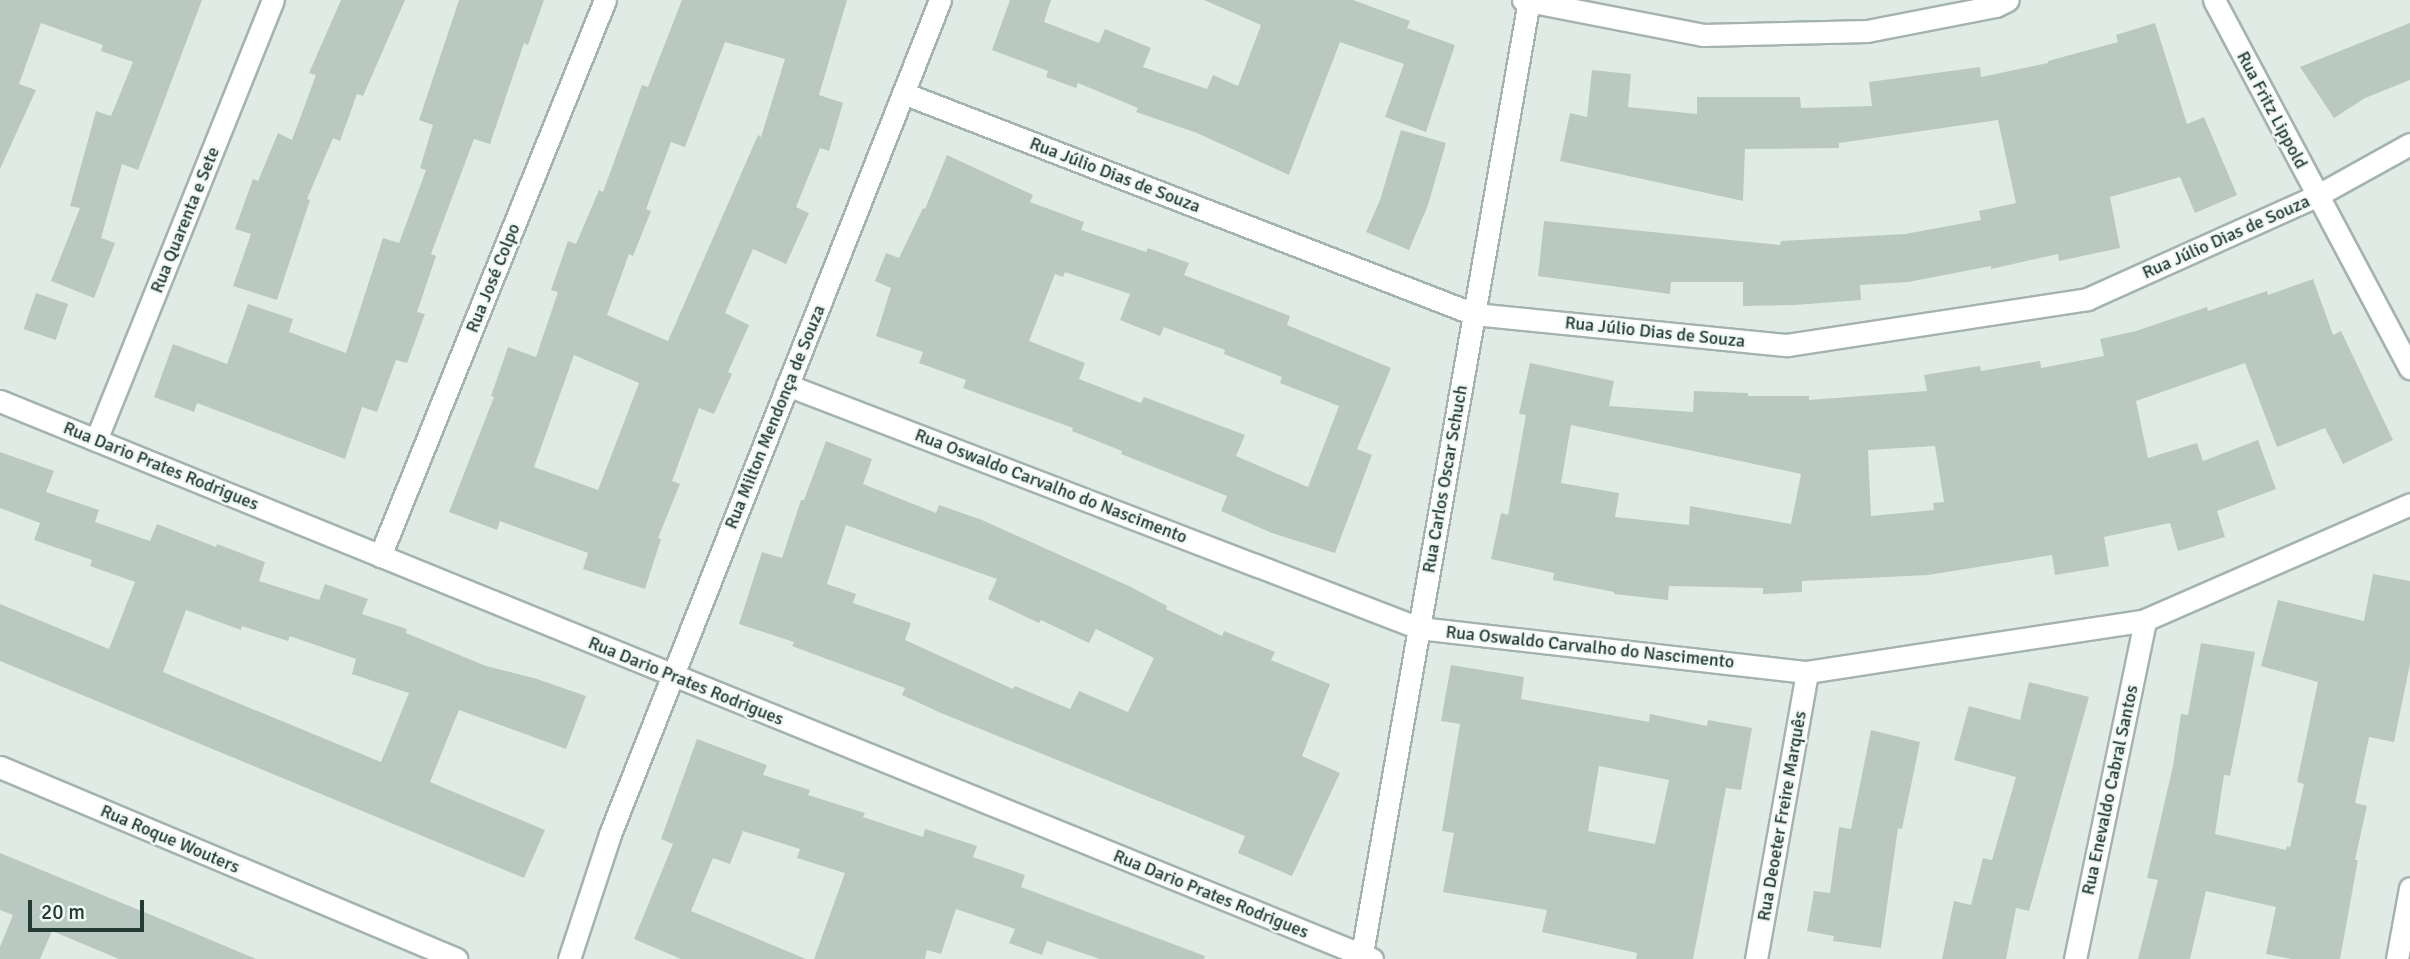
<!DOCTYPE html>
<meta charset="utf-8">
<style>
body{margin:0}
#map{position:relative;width:2410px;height:959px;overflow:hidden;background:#e1ebe6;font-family:Signika,sans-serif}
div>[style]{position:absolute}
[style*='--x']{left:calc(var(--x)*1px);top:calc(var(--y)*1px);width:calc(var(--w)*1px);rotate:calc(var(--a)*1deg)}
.building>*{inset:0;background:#bac8c2;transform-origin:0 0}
.roads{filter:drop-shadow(2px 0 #a4b3ad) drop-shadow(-2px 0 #a4b3ad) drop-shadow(0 2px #a4b3ad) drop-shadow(0 -2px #a4b3ad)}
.minor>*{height:21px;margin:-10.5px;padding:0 10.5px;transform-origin:10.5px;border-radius:10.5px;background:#fff}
span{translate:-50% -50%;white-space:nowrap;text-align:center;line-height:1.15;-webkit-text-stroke:5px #f2f8f4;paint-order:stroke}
.street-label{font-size:18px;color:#223b33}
.scale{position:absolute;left:28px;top:900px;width:116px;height:32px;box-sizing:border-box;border:4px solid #223b33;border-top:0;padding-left:9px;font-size:21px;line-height:24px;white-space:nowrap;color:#223b33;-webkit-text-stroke:5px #f2f8f4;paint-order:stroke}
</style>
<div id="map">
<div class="building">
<i style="clip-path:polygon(0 0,202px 0,138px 170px,122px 164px,101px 238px,115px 243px,94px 298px,51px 281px,80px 208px,70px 206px,96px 111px,111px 116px,133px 62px,101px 51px,103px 45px,41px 23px,19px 84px,36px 90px,0 169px)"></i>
<i style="clip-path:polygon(341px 0,405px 0,363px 96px,357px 94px,340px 141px,333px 138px,307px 199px,310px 200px,277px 300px,233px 286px,251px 234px,235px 229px,253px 179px,258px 181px,278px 133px,292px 140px,316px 75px,309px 73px)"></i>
<i style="clip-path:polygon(459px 0,544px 0,528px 45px,524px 43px,490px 144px,474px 139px,431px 254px,436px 256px,417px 312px,425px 314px,407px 363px,396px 360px,377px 412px,362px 407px,345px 459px,197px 403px,194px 412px,154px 397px,173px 344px,227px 364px,248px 304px,293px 319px,289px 332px,346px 353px,383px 238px,399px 243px,426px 170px,420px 168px,433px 125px,419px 120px)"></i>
<i style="clip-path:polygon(evenodd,682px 0,847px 0,819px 95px,843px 103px,829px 151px,820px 148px,796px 207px,809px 213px,786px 264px,753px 249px,725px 313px,749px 325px,728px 372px,732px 374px,714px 414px,699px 408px,672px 481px,680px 484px,658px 538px,661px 539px,645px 589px,583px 569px,588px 553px,500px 521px,497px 530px,449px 512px,494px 397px,491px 396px,508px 347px,536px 357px,558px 292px,551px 290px,568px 241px,576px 244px,599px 190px,603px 192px,642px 85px,648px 87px,682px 0,725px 42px,785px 59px,761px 137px,758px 135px,668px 341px,607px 315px,629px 254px,633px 256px,651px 211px,646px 209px,671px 142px,685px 147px,725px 42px,682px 0,574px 355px,639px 383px,598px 490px,534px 467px,574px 355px)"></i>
<i style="clip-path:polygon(1010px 0,1051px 0,1044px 22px,1099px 43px,1105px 29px,1151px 48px,1143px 67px,1207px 89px,1213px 75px,1238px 86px,1261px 25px,1204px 0,1353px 0,1410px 21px,1407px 28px,1455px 45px,1426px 132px,1385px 117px,1404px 64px,1340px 42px,1289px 175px,1197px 133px,1136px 112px,1138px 108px,1078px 83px,1076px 88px,1046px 77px,1048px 71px,992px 50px)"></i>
<i style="clip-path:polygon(2155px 23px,2187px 124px,2204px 117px,2237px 195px,2195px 213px,2180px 177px,2110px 197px,2120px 248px,2059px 261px,2058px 254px,1991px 269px,1991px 266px,1908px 282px,1860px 285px,1861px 300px,1795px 305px,1743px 306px,1743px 282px,1671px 282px,1670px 294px,1538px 276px,1544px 221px,1780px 245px,1781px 241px,1905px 234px,1981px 220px,1979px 211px,2016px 203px,1998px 120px,1839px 143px,1839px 148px,1745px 149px,1743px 201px,1560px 161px,1570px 113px,1587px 117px,1592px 70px,1631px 74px,1628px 107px,1697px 114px,1697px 97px,1800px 97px,1801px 108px,1872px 106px,1869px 82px,1980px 67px,1981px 77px,2048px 63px,2048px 61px,2118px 42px,2116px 35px)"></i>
<i style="clip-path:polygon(2410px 23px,2410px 80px,2365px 98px,2334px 118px,2300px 67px)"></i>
<i style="clip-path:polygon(1401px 130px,1446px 143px,1428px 205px,1409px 250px,1366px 232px,1380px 200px)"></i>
<i style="clip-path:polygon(evenodd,947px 155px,1033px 195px,1030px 202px,1084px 222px,1081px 230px,1146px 252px,1148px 248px,1189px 263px,1184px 275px,1290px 316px,1287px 325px,1391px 368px,1357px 449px,1372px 455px,1335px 553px,1272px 533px,1221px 511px,1227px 496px,1121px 454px,1122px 451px,1072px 431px,1073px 428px,963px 388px,966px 380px,919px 363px,923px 352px,876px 336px,891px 288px,875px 281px,886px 253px,899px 258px,923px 208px,925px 209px,947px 155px,1065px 272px,1130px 294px,1120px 320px,1160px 336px,1164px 327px,1225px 350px,1224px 354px,1282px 377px,1280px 383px,1339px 406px,1308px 487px,1236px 456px,1245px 435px,1144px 397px,1141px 403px,1079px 379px,1085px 363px,1029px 341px,1055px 274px,1063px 277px,1065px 272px)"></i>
<i style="clip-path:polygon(evenodd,2313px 279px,2333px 335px,2341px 331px,2393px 440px,2343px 464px,2325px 428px,2277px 447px,2245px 363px,2136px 401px,2148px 458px,2197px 443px,2203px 461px,2258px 440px,2276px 489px,2217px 511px,2225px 537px,2178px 551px,2170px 523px,2104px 537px,2109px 566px,2055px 575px,2052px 555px,1928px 575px,1802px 581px,1802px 592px,1763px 594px,1763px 588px,1669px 586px,1668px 600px,1614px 594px,1614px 592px,1553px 580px,1554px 573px,1491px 559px,1501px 513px,1508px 515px,1526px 415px,1519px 414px,1530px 363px,1614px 381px,1609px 406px,1693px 412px,1694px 391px,1748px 393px,1748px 396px,1809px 396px,1809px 400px,1927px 391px,1924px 375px,1980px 366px,1981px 371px,2040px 361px,2041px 368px,2104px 356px,2100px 339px,2136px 331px,2207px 307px,2208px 311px,2267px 291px,2268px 295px,2313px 279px,1571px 425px,1801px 474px,1791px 524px,1690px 506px,1689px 525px,1615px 517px,1619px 493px,1561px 483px,1571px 425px,2313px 279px,1935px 446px,1944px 502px,1933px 503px,1934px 510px,1871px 516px,1868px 450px,1935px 446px)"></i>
<i style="left:36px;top:293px;width:34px;height:38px;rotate:19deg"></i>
<i style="clip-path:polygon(evenodd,826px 441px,872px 459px,863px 484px,936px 513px,939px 505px,982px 520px,1131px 587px,1167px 606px,1166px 609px,1222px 636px,1224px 631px,1275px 652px,1271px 660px,1330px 684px,1302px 756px,1340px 773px,1292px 876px,1238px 853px,1245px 836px,941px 713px,902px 695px,905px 688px,792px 646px,794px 642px,739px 624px,762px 552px,782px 558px,801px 500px,804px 500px,826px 441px,846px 525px,997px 579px,988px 599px,1039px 623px,1041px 620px,1089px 643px,1096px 629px,1154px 658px,1128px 712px,1079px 691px,1070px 709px,1015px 686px,1013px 689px,905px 640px,911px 623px,853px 603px,856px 594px,827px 584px,846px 525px)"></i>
<i style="clip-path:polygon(evenodd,0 452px,54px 471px,46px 492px,99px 510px,95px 522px,150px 541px,157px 524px,216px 547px,217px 544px,265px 562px,259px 581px,319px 600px,325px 584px,368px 599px,362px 614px,407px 629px,406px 633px,486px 666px,537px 679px,586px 696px,566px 749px,459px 710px,430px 782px,545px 830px,524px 878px,0 661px,0 604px,109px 649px,135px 582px,90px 566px,92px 560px,34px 540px,40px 523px,0 508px,0 452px,186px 610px,241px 630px,242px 626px,288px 641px,290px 636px,356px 659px,352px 674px,409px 693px,381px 762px,163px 672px,186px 610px)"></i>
<i style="clip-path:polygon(2373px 574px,2410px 581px,2410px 664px,2394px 742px,2369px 737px,2355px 803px,2367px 806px,2355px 860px,2358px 860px,2340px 959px,2292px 959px,2266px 954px,2276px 907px,2206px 891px,2190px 959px,2138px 959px,2158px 880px,2147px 878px,2173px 766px,2181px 714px,2188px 715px,2201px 643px,2255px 652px,2230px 776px,2224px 775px,2215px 834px,2286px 850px,2287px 846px,2290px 847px,2304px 784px,2297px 782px,2318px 682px,2261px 666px,2278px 600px,2364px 621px)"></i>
<i style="clip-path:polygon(evenodd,1451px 665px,1524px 677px,1521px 699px,1649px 722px,1650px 714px,1707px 726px,1708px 720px,1752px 728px,1741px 790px,1726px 788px,1693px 959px,1636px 959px,1637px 953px,1542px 932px,1547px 910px,1443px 892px,1454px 833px,1442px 831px,1460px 724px,1441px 721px,1451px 665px,1599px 766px,1669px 780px,1655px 844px,1588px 831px,1599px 766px)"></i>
<i style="clip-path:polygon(2029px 682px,2089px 697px,2029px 911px,2016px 908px,2006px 959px,1942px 959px,1954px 901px,1971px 905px,1983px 858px,1992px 860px,2016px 777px,1954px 760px,1969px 706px,2020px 720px)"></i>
<i style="clip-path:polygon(1871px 730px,1920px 742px,1902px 829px,1898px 828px,1881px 948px,1833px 941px,1834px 936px,1807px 931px,1814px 891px,1830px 893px,1839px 827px,1851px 829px)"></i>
<i style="clip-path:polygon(697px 739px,767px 765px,763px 775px,810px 790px,808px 795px,865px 813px,863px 817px,923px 837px,925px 829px,977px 846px,973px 857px,1025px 875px,1021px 887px,1205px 956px,1204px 959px,1100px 959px,1047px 941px,1042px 955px,1009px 943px,1015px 929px,956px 909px,941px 954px,927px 950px,925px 959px,814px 959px,845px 873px,797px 858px,800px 849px,743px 831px,730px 864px,713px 858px,691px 911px,806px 959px,681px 959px,634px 939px,673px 844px,661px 839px)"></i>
<i style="clip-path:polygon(0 853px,161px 919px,256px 959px,119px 959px,52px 931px,40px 959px,0 959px,0 947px,13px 915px,0 910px)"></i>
</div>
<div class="roads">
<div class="minor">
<i style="--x:1523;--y:0;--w:183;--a:11"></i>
<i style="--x:1703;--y:35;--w:164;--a:-1.4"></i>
<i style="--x:1867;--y:31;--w:131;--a:-11"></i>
<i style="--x:1996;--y:6;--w:13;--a:-27"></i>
<i style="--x:2214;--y:0;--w:417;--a:62"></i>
<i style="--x:903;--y:93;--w:612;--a:21.16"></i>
<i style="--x:1474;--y:314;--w:315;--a:5.7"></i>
<i style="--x:1787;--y:345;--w:304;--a:-8.7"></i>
<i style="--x:2087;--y:299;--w:253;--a:-24.2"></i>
<i style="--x:2318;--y:195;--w:105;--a:-29"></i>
<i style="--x:787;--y:385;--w:677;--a:21.03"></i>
<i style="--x:1419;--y:628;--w:390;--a:6.5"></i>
<i style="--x:1807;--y:672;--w:342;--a:-8.7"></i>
<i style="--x:2145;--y:620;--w:289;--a:-23.6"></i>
<i style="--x:0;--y:401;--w:1481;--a:22.13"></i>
<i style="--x:96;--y:440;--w:474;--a:-68.1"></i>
<i style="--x:380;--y:556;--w:600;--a:-67.97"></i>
<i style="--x:0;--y:767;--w:495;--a:22.8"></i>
<i style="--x:569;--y:959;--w:132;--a:-71.8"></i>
<i style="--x:610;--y:834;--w:897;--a:-68.41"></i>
<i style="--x:1361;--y:959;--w:974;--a:-80.06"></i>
<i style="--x:1756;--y:959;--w:291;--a:-79.9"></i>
<i style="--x:2075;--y:959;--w:346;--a:-78.3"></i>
<i style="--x:2397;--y:959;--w:72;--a:-79.6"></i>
</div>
</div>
<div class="street-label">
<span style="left:2272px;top:110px;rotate:62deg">Rua Fritz Lippold</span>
<span style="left:1115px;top:175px;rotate:21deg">Rua Júlio Dias de Souza</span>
<span style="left:185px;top:220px;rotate:-68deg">Rua Quarenta e Sete</span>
<span style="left:2226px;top:237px;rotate:-24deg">Rua Júlio Dias de Souza</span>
<span style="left:493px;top:278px;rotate:-68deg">Rua José Colpo</span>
<span style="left:1655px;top:332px;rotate:6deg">Rua Júlio Dias de Souza</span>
<span style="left:775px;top:417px;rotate:-68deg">Rua Milton Mendonça de Souza</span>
<span style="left:161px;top:466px;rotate:22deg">Rua Dario Prates Rodrigues</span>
<span style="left:1445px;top:479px;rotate:-80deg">Rua Carlos Oscar Schuch</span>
<span style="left:1051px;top:486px;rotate:21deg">Rua Oswaldo Carvalho do Nascimento</span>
<span style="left:1590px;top:647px;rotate:6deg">Rua Oswaldo Carvalho do Nascimento</span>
<span style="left:686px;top:681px;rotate:22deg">Rua Dario Prates Rodrigues</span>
<span style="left:2110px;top:790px;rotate:-78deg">Rua Enevaldo Cabral Santos</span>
<span style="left:1782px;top:816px;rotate:-80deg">Rua Deoeter Freire Marquês</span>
<span style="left:170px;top:839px;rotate:23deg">Rua Roque Wouters</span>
<span style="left:1211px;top:894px;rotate:22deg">Rua Dario Prates Rodrigues</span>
</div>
<div class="scale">20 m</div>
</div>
